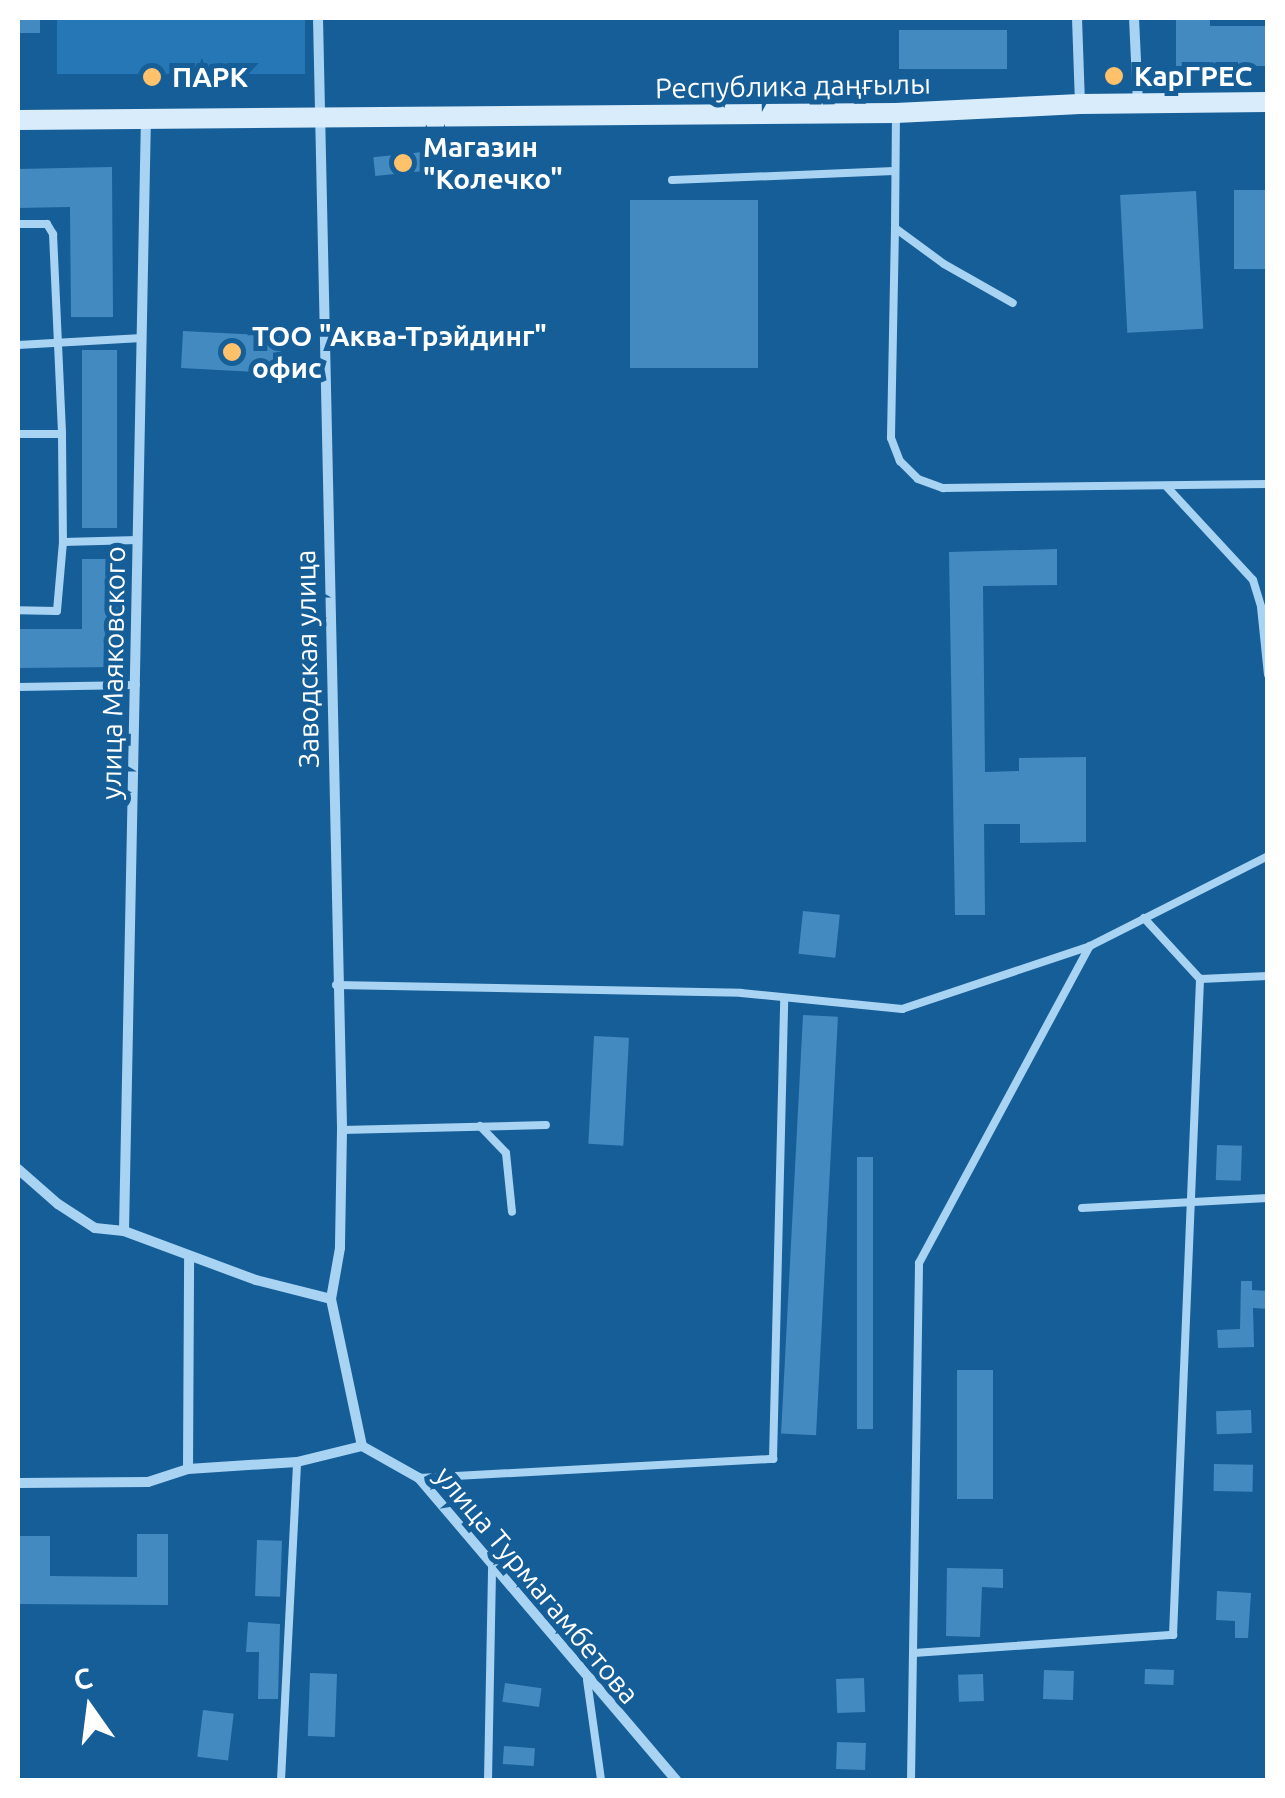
<!DOCTYPE html>
<html>
<head>
<meta charset="utf-8">
<style>
  body { margin:0 }
  #map { position:relative; width:1285px; height:1798px; overflow:hidden; background:#165e98; font-family:Ubuntu,sans-serif }
  div>[style] { position:absolute }
  .green>* { inset:0; background:#2578b5; transform-origin:0 0 }
  .building>* { inset:0; background:#438ac1; transform-origin:0 0 }
  .lane>* { height:8px; margin:-4px; padding:0 4px; transform-origin:4px; border-radius:4px; background:#a9d3f2 }
  .street>* { height:10px; margin:-5px; padding:0 5px; transform-origin:5px; border-radius:5px; background:#a9d3f2 }
  .secondary>* { height:20px; margin:-10px; padding:0 10px; transform-origin:10px; border-radius:10px; background:#d8ecfc }
  .dots>* { width:28px; height:28px; translate:-50% -50%; box-sizing:border-box; border:5px solid #165e98; border-radius:50% }
  span { translate:-50% -50%; white-space:nowrap; text-align:center; line-height:1.15; -webkit-text-stroke:10px #165e98; paint-order:stroke }
  .poi-label { font-size:28px; color:#fff; font-weight:700 }
  .left { translate:0 -50%; text-align:left }
  .street-label { font-size:28px; color:#fff }
  .frame { position:absolute; inset:0; border:20px solid #fff; pointer-events:none }
  .north { position:absolute; left:40px; top:1658px; width:100px; height:100px; -webkit-text-stroke:8px #165e98; paint-order:stroke; rotate:346deg; font-size:28px; font-weight:700; line-height:40px; text-align:center; color:#fff }
  .north::after { content:''; display:block; margin:auto; width:35px; height:45px; background:#fff; clip-path:polygon(50% 0,100% 100%,50% 72%,0 100%) }
</style>
</head>
<body>
<div id="map">
  <div class="green">
    <i style="left:57px;top:18px;width:248px;height:56px"></i>
  </div>
  <div class="building">
    <i style="left:18px;top:18px;width:22px;height:15px"></i>
    <i style="clip-path:polygon(1176px 19px,1210px 19px,1210px 26px,1268px 26px,1268px 66px,1176px 66px)"></i>
    <i style="left:1007px;top:30px;width:39px;height:108px;rotate:90deg"></i>
    <i style="left:432px;top:151px;width:19px;height:59px;rotate:84deg"></i>
    <i style="clip-path:polygon(112px 167px,113px 317px,71px 317px,70px 207px,18px 208px,18px 169px)"></i>
    <i style="left:1234px;top:190px;width:34px;height:79px"></i>
    <i style="left:1196px;top:191px;width:138px;height:76px;rotate:87deg"></i>
    <i style="left:758px;top:200px;width:168px;height:128px;rotate:90deg"></i>
    <i style="left:183px;top:331px;width:99px;height:37px;rotate:3deg"></i>
    <i style="left:82px;top:350px;width:35px;height:178px"></i>
    <i style="clip-path:polygon(1057px 549px,1057px 585px,983px 586px,985px 772px,1019px 771px,1019px 758px,1086px 757px,1086px 842px,1020px 843px,1020px 824px,984px 824px,985px 915px,955px 915px,949px 552px)"></i>
    <i style="clip-path:polygon(82px 559px,118px 559px,119px 667px,18px 668px,18px 629px,82px 629px)"></i>
    <i style="left:803px;top:911px;width:37px;height:43px;rotate:6deg"></i>
    <i style="left:803px;top:1015px;width:35px;height:419px;rotate:3deg"></i>
    <i style="left:594px;top:1036px;width:35px;height:108px;rotate:3deg"></i>
    <i style="left:1217px;top:1145px;width:25px;height:35px;rotate:2deg"></i>
    <i style="left:857px;top:1157px;width:16px;height:272px"></i>
    <i style="clip-path:polygon(1241px 1281px,1252px 1281px,1252px 1290px,1268px 1291px,1268px 1309px,1253px 1308px,1254px 1347px,1218px 1348px,1217px 1330px,1240px 1329px)"></i>
    <i style="left:957px;top:1370px;width:36px;height:129px"></i>
    <i style="left:1251px;top:1410px;width:23px;height:35px;rotate:88deg"></i>
    <i style="left:1214px;top:1464px;width:39px;height:27px;rotate:1deg"></i>
    <i style="clip-path:polygon(137px 1534px,168px 1534px,168px 1605px,18px 1604px,18px 1536px,50px 1536px,50px 1576px,137px 1577px)"></i>
    <i style="left:257px;top:1540px;width:25px;height:56px;rotate:2deg"></i>
    <i style="clip-path:polygon(947px 1568px,1003px 1569px,1003px 1588px,982px 1587px,980px 1637px,946px 1636px)"></i>
    <i style="clip-path:polygon(1217px 1591px,1251px 1593px,1248px 1638px,1235px 1638px,1235px 1621px,1216px 1620px)"></i>
    <i style="clip-path:polygon(248px 1622px,280px 1624px,278px 1699px,258px 1699px,259px 1652px,246px 1652px)"></i>
    <i style="left:1145px;top:1669px;width:29px;height:15px;rotate:2deg"></i>
    <i style="left:1044px;top:1670px;width:30px;height:29px;rotate:2deg"></i>
    <i style="left:310px;top:1673px;width:27px;height:63px;rotate:2deg"></i>
    <i style="left:983px;top:1674px;width:27px;height:25px;rotate:88deg"></i>
    <i style="left:864px;top:1678px;width:34px;height:28px;rotate:88deg"></i>
    <i style="left:505px;top:1683px;width:37px;height:19px;rotate:8deg"></i>
    <i style="left:203px;top:1710px;width:31px;height:47px;rotate:7deg"></i>
    <i style="left:837px;top:1742px;width:29px;height:27px;rotate:2deg"></i>
    <i style="left:504px;top:1746px;width:31px;height:18px;rotate:4deg"></i>
  </div>
  <div class="lane">
    <i style="left:896px;top:113px;width:115px;rotate:90.5deg"></i>
    <i style="left:895px;top:228px;width:61px;rotate:36.3deg"></i>
    <i style="left:944px;top:264px;width:79px;rotate:29.5deg"></i>
    <i style="left:672px;top:180px;width:222px;rotate:-2.3deg"></i>
    <i style="left:18px;top:224px;width:29px"></i>
    <i style="left:47px;top:224px;width:12px;rotate:59deg"></i>
    <i style="left:53px;top:234px;width:200px;rotate:87.4deg"></i>
    <i style="left:895px;top:228px;width:210px;rotate:91.1deg"></i>
    <i style="left:891px;top:438px;width:25px;rotate:69deg"></i>
    <i style="left:900px;top:461px;width:25px;rotate:45deg"></i>
    <i style="left:918px;top:479px;width:27px;rotate:20deg"></i>
    <i style="left:943px;top:488px;width:325px;rotate:-0.7deg"></i>
    <i style="left:18px;top:345px;width:124px;rotate:-3.2deg"></i>
    <i style="left:18px;top:434px;width:44px"></i>
    <i style="left:62px;top:434px;width:108px;rotate:89.5deg"></i>
    <i style="left:63px;top:542px;width:69px;rotate:95deg"></i>
    <i style="left:57px;top:611px;width:39px;rotate:-179deg"></i>
    <i style="left:1166px;top:486px;width:128px;rotate:47.2deg"></i>
    <i style="left:1253px;top:580px;width:28px;rotate:73deg"></i>
    <i style="left:1261px;top:607px;width:68px;rotate:84.1deg"></i>
    <i style="left:63px;top:542px;width:75px;rotate:-1.5deg"></i>
    <i style="left:18px;top:687px;width:118px;rotate:-1deg"></i>
    <i style="left:1200px;top:979px;width:68px;rotate:-2.5deg"></i>
    <i style="left:336px;top:985px;width:405px;rotate:1.1deg"></i>
    <i style="left:741px;top:993px;width:162px;rotate:5.7deg"></i>
    <i style="left:902px;top:1009px;width:198px;rotate:-18.5deg"></i>
    <i style="left:480px;top:1126px;width:37px;rotate:46deg"></i>
    <i style="left:506px;top:1153px;width:59px;rotate:84.2deg"></i>
    <i style="left:342px;top:1130px;width:204px;rotate:-1.4deg"></i>
    <i style="left:1082px;top:1208px;width:186px;rotate:-3.1deg"></i>
    <i style="left:419px;top:1478px;width:355px;rotate:-3.1deg"></i>
    <i style="left:773px;top:1459px;width:461px;rotate:-88.6deg"></i>
    <i style="left:914px;top:1653px;width:260px;rotate:-4deg"></i>
    <i style="left:1173px;top:1635px;width:657px;rotate:-87.64deg"></i>
    <i style="left:1200px;top:979px;width:83px;rotate:-132.6deg"></i>
    <i style="left:587px;top:1680px;width:101px;rotate:82deg"></i>
    <i style="left:281px;top:1780px;width:318px;rotate:-87.1deg"></i>
    <i style="left:488px;top:1780px;width:217px;rotate:-88.9deg"></i>
    <i style="left:911px;top:1780px;width:517px;rotate:-89.11deg"></i>
    <i style="left:919px;top:1263px;width:360px;rotate:-61.7deg"></i>
    <i style="left:1090px;top:946px;width:199px;rotate:-26.8deg"></i>
  </div>
  <div class="street">
    <i style="left:318px;top:18px;width:1112px;rotate:88.76deg"></i>
    <i style="left:342px;top:1130px;width:118px;rotate:91deg"></i>
    <i style="left:340px;top:1248px;width:52px;rotate:100deg"></i>
    <i style="left:1077px;top:18px;width:86px;rotate:88deg"></i>
    <i style="left:1134px;top:18px;width:85px;rotate:87.3deg"></i>
    <i style="left:18px;top:1169px;width:53px;rotate:41.2deg"></i>
    <i style="left:58px;top:1204px;width:44px;rotate:33deg"></i>
    <i style="left:95px;top:1228px;width:29px;rotate:6deg"></i>
    <i style="left:124px;top:1231px;width:141px;rotate:20.4deg"></i>
    <i style="left:256px;top:1280px;width:77px;rotate:14.2deg"></i>
    <i style="left:331px;top:1299px;width:150px;rotate:78.1deg"></i>
    <i style="left:362px;top:1446px;width:65px;rotate:29.3deg"></i>
    <i style="left:419px;top:1478px;width:397px;rotate:49.6deg"></i>
    <i style="left:124px;top:1231px;width:1114px;rotate:-88.87deg"></i>
    <i style="left:188px;top:1469px;width:109px;rotate:-3.7deg"></i>
    <i style="left:297px;top:1462px;width:67px;rotate:-13.8deg"></i>
    <i style="left:18px;top:1483px;width:130px;rotate:-0.4deg"></i>
    <i style="left:148px;top:1482px;width:42px;rotate:-18deg"></i>
    <i style="left:188px;top:1469px;width:212px;rotate:-89.7deg"></i>
  </div>
  <div class="secondary">
    <i style="left:18px;top:120px;width:878px;rotate:-0.46deg"></i>
    <i style="left:896px;top:113px;width:184px;rotate:-2.8deg"></i>
    <i style="left:1080px;top:104px;width:188px;rotate:-0.6deg"></i>
  </div>
  <div class="dots">
    <i style="left:1114px;top:76px;background:#ffc26a"></i>
    <i style="left:152px;top:77px;background:#ffc26a"></i>
    <i style="left:403px;top:163px;background:#ffc26a"></i>
    <i style="left:232px;top:352px;background:#ffc26a"></i>
  </div>
  <div class="poi-label">
    <span class="left" style="left:1134px;top:76px">КарГРЕС</span>
    <span class="left" style="left:172px;top:77px">ПАРК</span>
    <span class="left" style="left:423px;top:163px">Магазин<br>"Колечко"</span>
    <span class="left" style="left:252px;top:352px">ТОО "Аква-Трэйдинг"<br>офис</span>
  </div>
  <div class="street-label">
    <span style="left:793px;top:86px;rotate:-1deg">Республика даңғылы</span>
    <span style="left:307px;top:659px;rotate:-91deg">Заводская улица</span>
    <span style="left:113px;top:673px;rotate:-89deg">улица Маяковского</span>
    <span style="left:537px;top:1585px;rotate:50deg">улица Турмагамбетова</span>
  </div>
  <div class="frame"></div>
  <div class="north">С</div>
</div>
</body>
</html>
